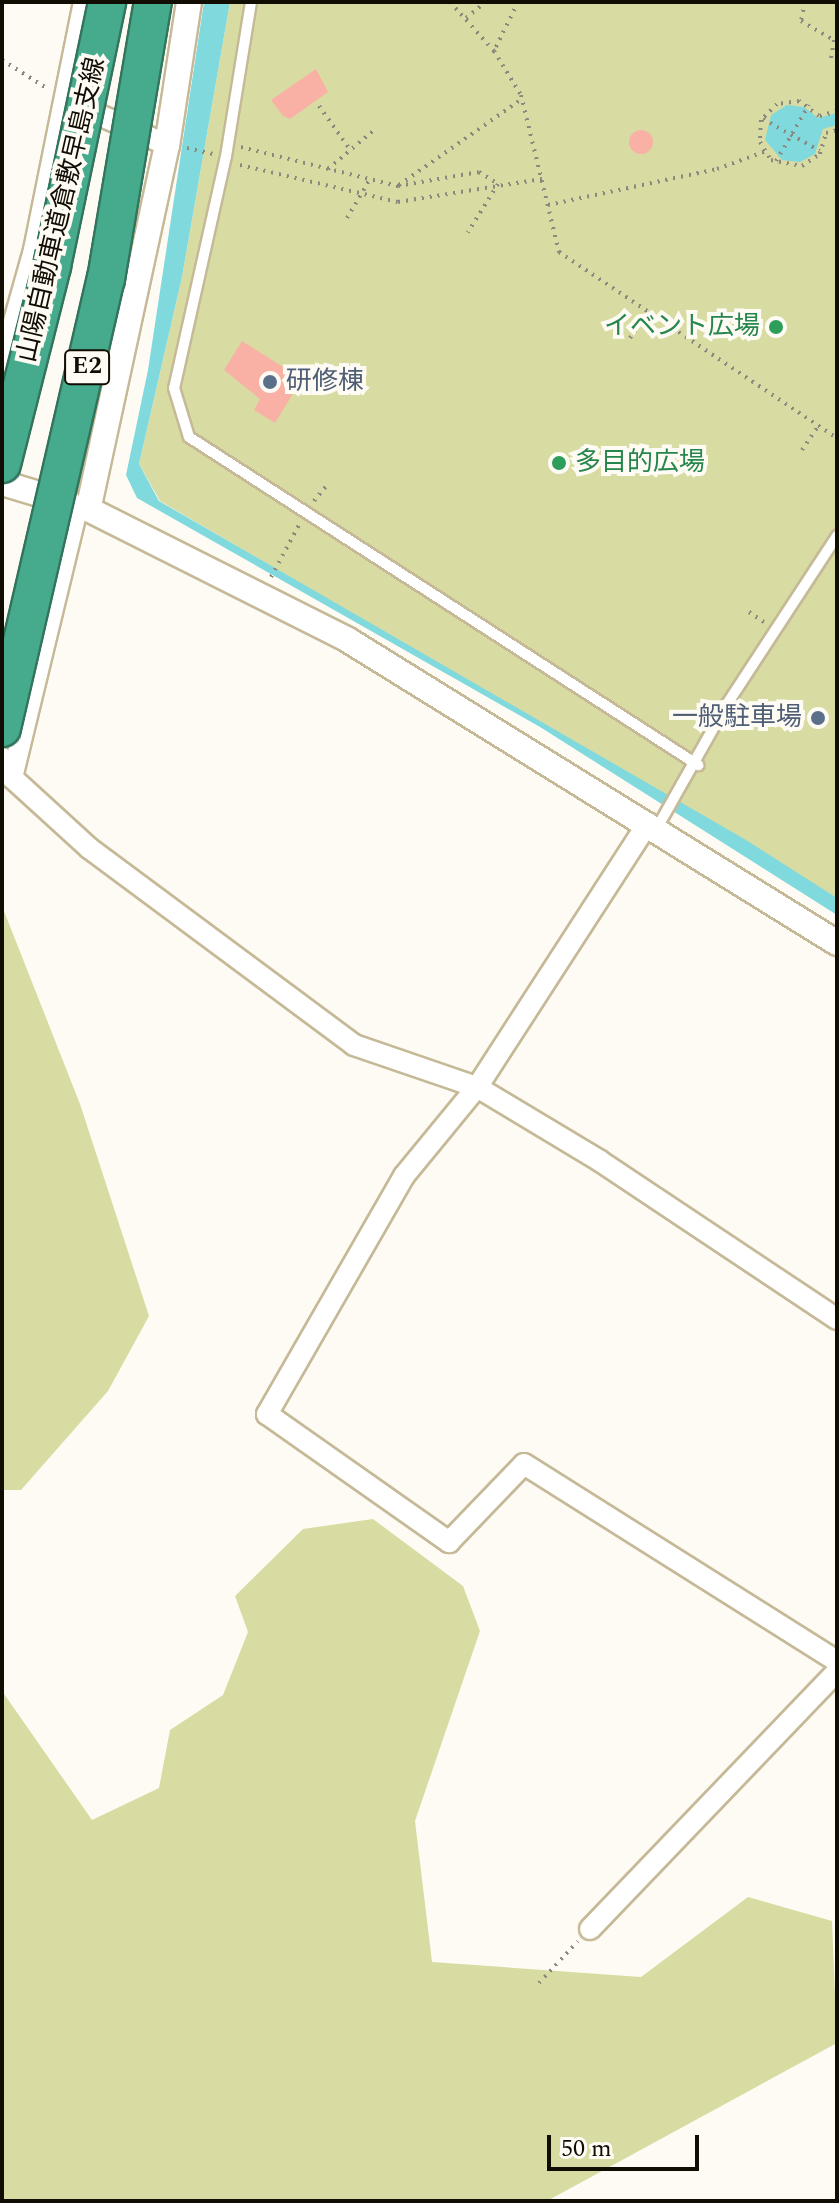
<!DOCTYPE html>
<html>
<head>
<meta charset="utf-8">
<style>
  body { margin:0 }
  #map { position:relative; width:839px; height:2203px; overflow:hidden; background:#fefbf4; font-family:Spectral,"Noto Sans JP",serif }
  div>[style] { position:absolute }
  .green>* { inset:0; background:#d8dca2 }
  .water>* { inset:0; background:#80d9dc }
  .building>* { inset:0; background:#f9b1a6 }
  .round { border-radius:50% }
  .path>* { height:4px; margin-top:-2px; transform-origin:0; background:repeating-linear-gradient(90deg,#8b887f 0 2px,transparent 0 8px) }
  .roads { filter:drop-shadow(2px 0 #c5b997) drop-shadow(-2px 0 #c5b997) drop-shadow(0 2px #c5b997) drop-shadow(0 -2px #c5b997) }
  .service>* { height:10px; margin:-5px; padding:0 5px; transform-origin:5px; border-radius:5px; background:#fff }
  .minor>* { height:20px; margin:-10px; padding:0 10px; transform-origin:10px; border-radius:10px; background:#fff }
  .tertiary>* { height:24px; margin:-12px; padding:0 12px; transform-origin:12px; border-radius:12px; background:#fff }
  .bridges { filter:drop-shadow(2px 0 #33745d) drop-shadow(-2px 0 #33745d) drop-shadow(0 2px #33745d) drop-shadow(0 -2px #33745d) }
  .motorway-bridge>* { height:36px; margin:-18px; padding:0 18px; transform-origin:18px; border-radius:18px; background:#46ab8d }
  .dots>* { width:22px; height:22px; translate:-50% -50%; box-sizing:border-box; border:4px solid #fefbf4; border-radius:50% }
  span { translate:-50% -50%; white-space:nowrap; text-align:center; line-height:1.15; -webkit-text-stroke:8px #fefbf4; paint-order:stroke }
  .shield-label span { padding:2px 6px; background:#fefbf4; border:2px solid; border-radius:6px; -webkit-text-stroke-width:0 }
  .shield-label { font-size:24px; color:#110d03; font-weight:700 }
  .street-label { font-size:26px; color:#110d03 }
  .leisure-label { font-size:26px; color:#27864d }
  .right { translate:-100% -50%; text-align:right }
  .left { translate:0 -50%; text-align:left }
  .service-label { font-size:26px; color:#4e5e75 }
  .frame { position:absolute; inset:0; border:4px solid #110d03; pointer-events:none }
  .scale { position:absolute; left:547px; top:2135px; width:152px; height:36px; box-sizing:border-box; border:4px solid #110d03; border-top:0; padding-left:10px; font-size:24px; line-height:28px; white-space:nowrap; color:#110d03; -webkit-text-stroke:6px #fefbf4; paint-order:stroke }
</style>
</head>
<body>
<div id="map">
  <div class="green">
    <i style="clip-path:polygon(230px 2px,837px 2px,837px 898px,160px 501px,139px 464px,182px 277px)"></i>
    <i style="clip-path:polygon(2px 906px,80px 1104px,149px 1316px,108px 1391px,21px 1490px,2px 1490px)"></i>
    <i style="clip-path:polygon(373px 1519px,463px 1586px,480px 1631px,415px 1821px,432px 1962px,641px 1977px,748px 1897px,832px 1921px,837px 2043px,547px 2201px,2px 2201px,2px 1691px,92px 1820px,159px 1788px,170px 1730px,223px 1695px,248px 1632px,235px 1596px,303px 1529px)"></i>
  </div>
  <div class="water">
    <i style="clip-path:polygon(204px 2px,230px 2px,182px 277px,139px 464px,159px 501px,746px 840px,837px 898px,837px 915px,540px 727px,137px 498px,126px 475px,148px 370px)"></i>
    <i style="clip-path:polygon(787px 105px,804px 107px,818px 118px,837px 113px,837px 125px,823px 129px,815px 154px,800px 162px,782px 160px,765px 140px,771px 115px)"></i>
  </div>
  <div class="building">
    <i style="clip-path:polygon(316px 69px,328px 92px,290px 119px,283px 116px,271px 100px)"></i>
    <i class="round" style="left:629px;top:130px;width:24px;height:24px"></i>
    <i style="clip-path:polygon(242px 341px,302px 379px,275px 423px,254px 410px,260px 399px,224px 370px)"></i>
  </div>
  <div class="path">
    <i style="left:450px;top:2px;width:66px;rotate:48.1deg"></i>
    <i style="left:518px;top:2px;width:55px;rotate:116.1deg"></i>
    <i style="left:494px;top:51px;width:52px;rotate:58.5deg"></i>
    <i style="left:521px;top:95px;width:162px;rotate:76.4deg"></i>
    <i style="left:559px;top:252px;width:334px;rotate:33.8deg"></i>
    <i style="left:805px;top:2px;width:19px;rotate:102deg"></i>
    <i style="left:801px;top:21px;width:38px;rotate:30deg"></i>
    <i style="left:834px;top:40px;width:20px;rotate:99deg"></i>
    <i style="left:466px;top:18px;width:26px;rotate:-39deg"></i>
    <i style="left:2px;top:60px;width:54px;rotate:32.2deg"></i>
    <i style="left:319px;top:106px;width:52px;rotate:54.5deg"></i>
    <i style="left:837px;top:111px;width:19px;rotate:164deg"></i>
    <i style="left:819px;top:116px;width:25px;rotate:-143deg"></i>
    <i style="left:799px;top:101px;width:22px;rotate:172deg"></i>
    <i style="left:777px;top:104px;width:23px;rotate:135deg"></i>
    <i style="left:761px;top:120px;width:22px;rotate:93deg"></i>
    <i style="left:760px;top:142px;width:21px;rotate:59deg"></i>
    <i style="left:771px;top:160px;width:32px;rotate:11deg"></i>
    <i style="left:802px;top:166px;width:22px;rotate:-34deg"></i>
    <i style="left:820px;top:154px;width:22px;rotate:-74deg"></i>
    <i style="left:826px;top:133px;width:11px;rotate:-15deg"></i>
    <i style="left:763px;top:119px;width:65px;rotate:29.3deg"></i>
    <i style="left:241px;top:147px;width:162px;rotate:14deg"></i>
    <i style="left:398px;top:186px;width:82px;rotate:-9.8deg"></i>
    <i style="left:479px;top:172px;width:22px;rotate:32deg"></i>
    <i style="left:498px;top:184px;width:57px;rotate:122deg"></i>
    <i style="left:187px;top:148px;width:28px;rotate:13deg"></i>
    <i style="left:776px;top:161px;width:65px;rotate:-59.5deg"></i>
    <i style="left:240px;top:165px;width:162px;rotate:13.2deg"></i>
    <i style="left:398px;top:202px;width:146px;rotate:-9.1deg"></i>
    <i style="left:328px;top:169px;width:60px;rotate:-40.3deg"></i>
    <i style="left:399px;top:185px;width:150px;rotate:-35deg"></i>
    <i style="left:548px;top:205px;width:173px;rotate:-12deg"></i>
    <i style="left:717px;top:169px;width:50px;rotate:-19.9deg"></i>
    <i style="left:347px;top:218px;width:45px;rotate:-59.5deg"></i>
    <i style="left:630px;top:338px;width:32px;rotate:-55deg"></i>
    <i style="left:802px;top:450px;width:29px;rotate:-56deg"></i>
    <i style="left:314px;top:501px;width:22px;rotate:-51deg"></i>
    <i style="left:271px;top:577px;width:59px;rotate:-61.7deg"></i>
    <i style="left:749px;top:612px;width:18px;rotate:34deg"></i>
    <i style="left:539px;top:1983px;width:57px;rotate:-47.1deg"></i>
  </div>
  <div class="roads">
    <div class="service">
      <i style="left:251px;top:2px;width:156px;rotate:99.2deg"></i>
      <i style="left:226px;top:156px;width:238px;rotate:102.6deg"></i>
      <i style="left:174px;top:388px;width:51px;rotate:73deg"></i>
      <i style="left:189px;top:437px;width:606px;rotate:32.8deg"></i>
      <i style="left:657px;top:828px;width:142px;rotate:-60.6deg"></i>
      <i style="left:727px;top:704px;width:201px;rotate:-56.8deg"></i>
    </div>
    <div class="minor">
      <i style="left:79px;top:106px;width:96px;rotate:23.9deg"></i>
      <i style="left:2px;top:364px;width:118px;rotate:-74.3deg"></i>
      <i style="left:34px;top:250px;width:253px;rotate:-78.6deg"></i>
      <i style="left:2px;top:758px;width:17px;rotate:69deg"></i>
      <i style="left:8px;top:774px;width:110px;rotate:42.4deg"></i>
      <i style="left:89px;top:848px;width:330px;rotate:36.6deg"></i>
      <i style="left:354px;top:1045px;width:130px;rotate:18.9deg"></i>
      <i style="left:477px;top:1087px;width:144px;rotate:31deg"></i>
      <i style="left:600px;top:1161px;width:285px;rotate:33.7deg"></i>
      <i style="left:12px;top:778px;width:280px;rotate:-76.4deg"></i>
      <i style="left:648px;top:823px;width:315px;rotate:122.9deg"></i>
      <i style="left:477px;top:1087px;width:115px;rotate:129.4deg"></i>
      <i style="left:404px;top:1176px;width:275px;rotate:119.9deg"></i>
      <i style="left:267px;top:1414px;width:223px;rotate:35.1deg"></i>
      <i style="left:449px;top:1542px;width:108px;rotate:-46.1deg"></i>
      <i style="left:524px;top:1464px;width:370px;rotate:32.2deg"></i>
      <i style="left:590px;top:1929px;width:357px;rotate:-46.2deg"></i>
    </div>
    <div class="tertiary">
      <i style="left:189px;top:2px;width:145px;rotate:98.7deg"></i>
      <i style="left:167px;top:145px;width:372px;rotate:102.2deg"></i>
      <i style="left:88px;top:509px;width:291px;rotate:26.7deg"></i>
      <i style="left:348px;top:640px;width:575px;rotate:31.78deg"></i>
      <i style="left:2px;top:483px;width:70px;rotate:16.6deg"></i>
    </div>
  </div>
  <div class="bridges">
    <div class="motorway-bridge">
      <i style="left:2px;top:464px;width:204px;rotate:-75.8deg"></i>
      <i style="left:52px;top:266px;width:270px;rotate:-78.2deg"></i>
      <i style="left:2px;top:728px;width:461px;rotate:-77deg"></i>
      <i style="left:106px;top:279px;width:281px;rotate:-80.4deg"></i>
    </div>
  </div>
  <div class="dots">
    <i style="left:776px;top:327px;background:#2e9e5b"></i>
    <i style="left:270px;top:382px;background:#5c6f8a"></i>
    <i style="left:559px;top:463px;background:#2e9e5b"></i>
    <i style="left:818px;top:718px;background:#5c6f8a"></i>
  </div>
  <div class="shield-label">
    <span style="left:87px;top:367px">E2</span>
  </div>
  <div class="street-label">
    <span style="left:62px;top:210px;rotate:-77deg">山陽自動車道倉敷早島支線</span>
  </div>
  <div class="leisure-label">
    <span class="right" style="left:760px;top:327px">イベント広場</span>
    <span class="left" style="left:575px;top:463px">多目的広場</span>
  </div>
  <div class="service-label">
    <span class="left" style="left:286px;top:382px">研修棟</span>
    <span class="right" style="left:802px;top:718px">一般駐車場</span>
  </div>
  <div class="frame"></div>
  <div class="scale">50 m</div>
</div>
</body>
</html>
